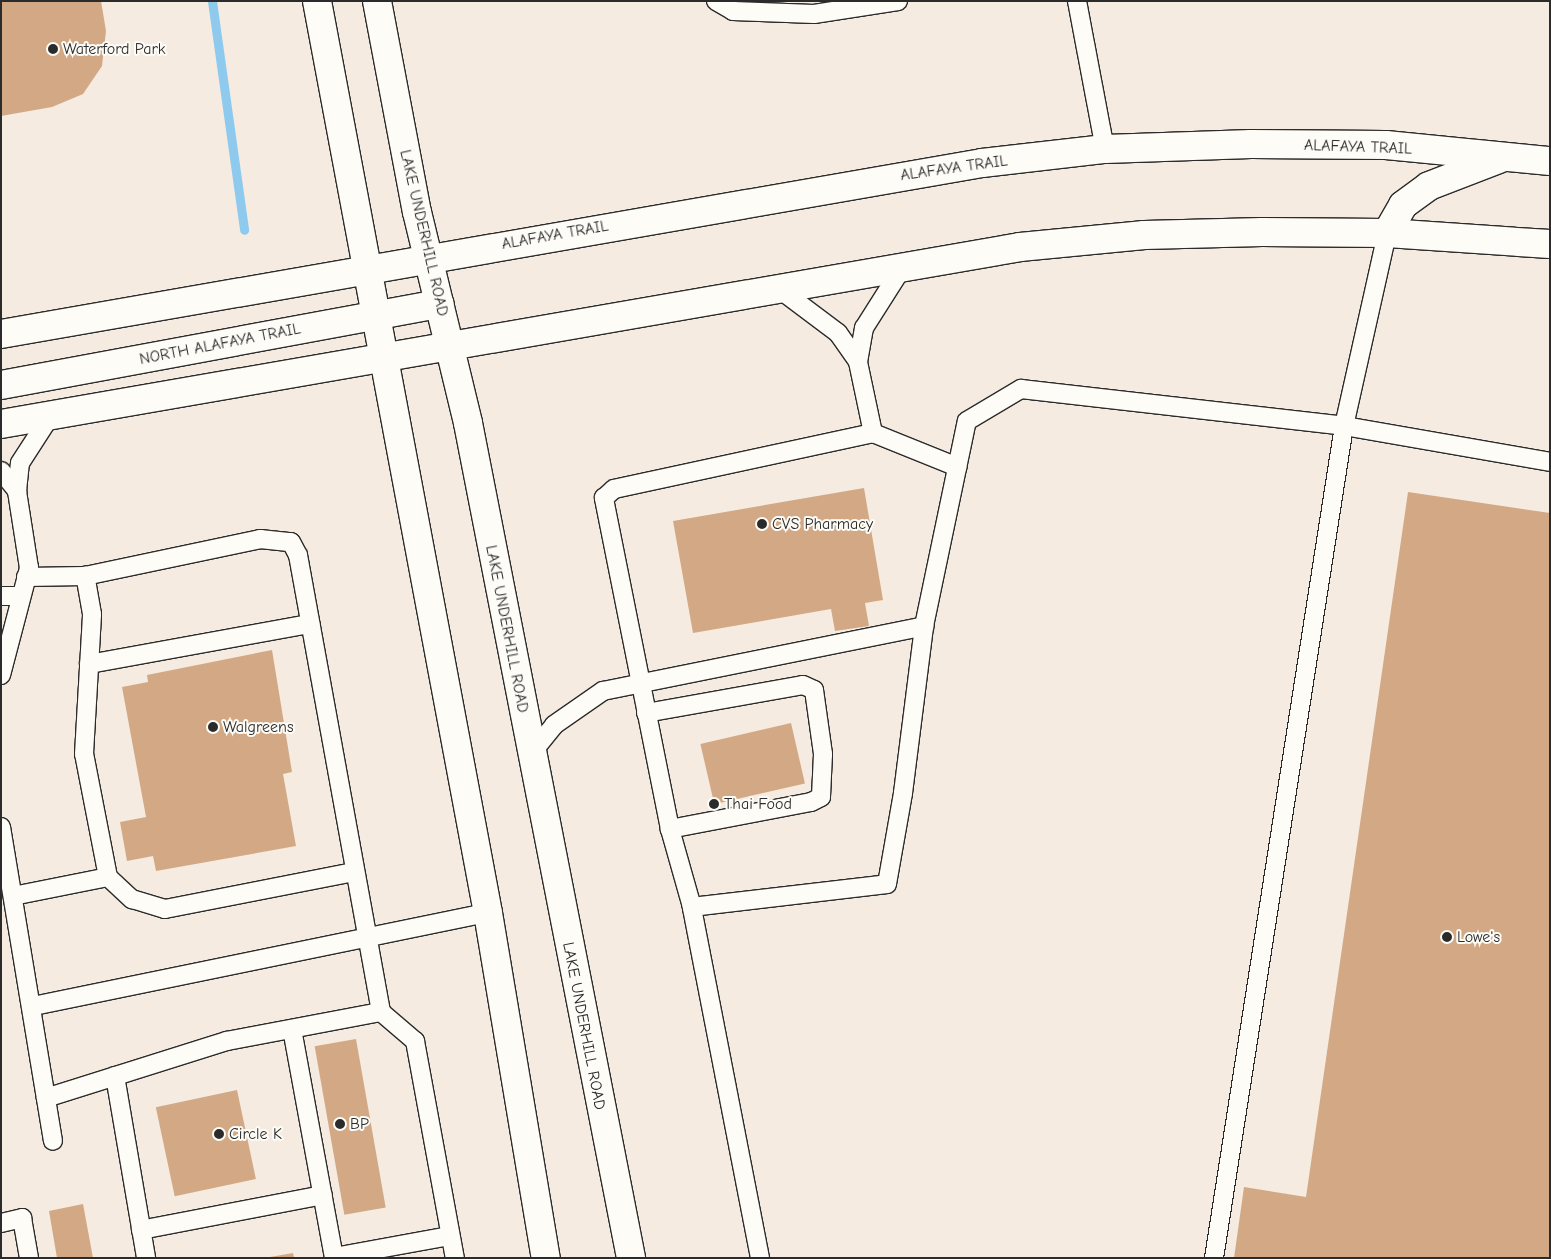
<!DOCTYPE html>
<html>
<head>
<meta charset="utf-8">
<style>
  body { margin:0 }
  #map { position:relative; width:1551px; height:1259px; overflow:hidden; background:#f5ebe0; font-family:"Comic Neue",sans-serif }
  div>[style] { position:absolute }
  .stream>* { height:9px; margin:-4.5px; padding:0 4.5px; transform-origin:4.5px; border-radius:4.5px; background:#8ecaee }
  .building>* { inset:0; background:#d3a985; transform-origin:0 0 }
  .roads { filter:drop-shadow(1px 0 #2b2b2b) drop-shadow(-1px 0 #2b2b2b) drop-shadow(0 1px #2b2b2b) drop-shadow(0 -1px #2b2b2b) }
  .service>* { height:18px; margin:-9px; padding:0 9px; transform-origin:9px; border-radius:9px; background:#fdfcf7 }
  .tertiary>* { height:28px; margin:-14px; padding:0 14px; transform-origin:14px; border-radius:14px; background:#fdfcf7 }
  .secondary>* { height:28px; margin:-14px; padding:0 14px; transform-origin:14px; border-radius:14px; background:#fdfcf7 }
  .dots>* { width:14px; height:14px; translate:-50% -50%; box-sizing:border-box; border:2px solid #fdfcf7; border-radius:50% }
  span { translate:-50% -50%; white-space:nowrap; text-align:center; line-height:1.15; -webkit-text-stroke:4px #fdfcf7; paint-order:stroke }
  .poi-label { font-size:16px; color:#2b2b2b }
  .left { translate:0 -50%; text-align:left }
  .street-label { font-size:16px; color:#2b2b2b }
  .frame { position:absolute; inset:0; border:2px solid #2b2b2b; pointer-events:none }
</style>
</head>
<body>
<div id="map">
  <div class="stream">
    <i style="left:212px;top:1px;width:231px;rotate:82deg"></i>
  </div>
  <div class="building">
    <i style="clip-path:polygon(1px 1px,101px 1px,106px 31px,102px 66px,83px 94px,52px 107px,1px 116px)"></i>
    <i style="clip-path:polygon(864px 488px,883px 600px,865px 603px,869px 626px,835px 631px,831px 609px,693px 633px,673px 521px)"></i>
    <i style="clip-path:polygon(1408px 492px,1550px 513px,1550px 1258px,1234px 1258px,1244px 1187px,1306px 1197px)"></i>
    <i style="clip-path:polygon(272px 650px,292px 772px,283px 774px,296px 846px,156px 871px,153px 856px,127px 861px,120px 822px,146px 817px,122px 687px,148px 682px,147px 675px)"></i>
    <i style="left:791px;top:723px;width:62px;height:93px;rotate:77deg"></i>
    <i style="left:356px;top:1039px;width:171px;height:42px;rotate:80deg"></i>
    <i style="left:237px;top:1090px;width:91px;height:83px;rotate:78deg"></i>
    <i style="clip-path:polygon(83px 1204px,93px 1258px,57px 1258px,49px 1211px)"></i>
    <i style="clip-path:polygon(293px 1253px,294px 1258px,270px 1258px,270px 1257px)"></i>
  </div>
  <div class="roads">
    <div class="service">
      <i style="left:716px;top:1px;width:20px;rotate:30deg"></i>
      <i style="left:733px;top:11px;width:81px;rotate:2.1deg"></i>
      <i style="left:814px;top:14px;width:85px;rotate:-8.8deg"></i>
      <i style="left:1077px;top:1px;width:151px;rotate:79.3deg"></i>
      <i style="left:778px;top:288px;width:75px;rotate:36.9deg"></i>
      <i style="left:838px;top:333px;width:35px;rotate:55deg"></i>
      <i style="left:858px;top:362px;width:73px;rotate:78.1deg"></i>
      <i style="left:873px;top:433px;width:91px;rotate:22deg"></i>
      <i style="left:858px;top:362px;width:35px;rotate:-80deg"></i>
      <i style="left:864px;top:328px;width:75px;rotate:-57.6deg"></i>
      <i style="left:1px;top:471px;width:26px;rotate:51deg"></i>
      <i style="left:26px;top:577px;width:59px;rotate:-1deg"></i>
      <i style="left:1px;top:596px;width:20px"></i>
      <i style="left:89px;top:664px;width:225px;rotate:-10.3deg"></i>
      <i style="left:1px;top:675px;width:111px;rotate:-75.3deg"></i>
      <i style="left:29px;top:568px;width:78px;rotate:-98.9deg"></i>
      <i style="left:17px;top:491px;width:28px;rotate:-84deg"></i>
      <i style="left:20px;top:463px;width:57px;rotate:-57.1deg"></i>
      <i style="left:646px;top:713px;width:159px;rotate:-10.1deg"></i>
      <i style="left:803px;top:685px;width:12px;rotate:24deg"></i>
      <i style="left:814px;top:690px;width:65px;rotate:82deg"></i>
      <i style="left:823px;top:754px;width:43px;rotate:92.7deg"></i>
      <i style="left:821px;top:797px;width:11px;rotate:153deg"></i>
      <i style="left:811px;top:802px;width:144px;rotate:169.2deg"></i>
      <i style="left:530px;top:755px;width:38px;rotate:-51deg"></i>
      <i style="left:554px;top:725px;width:60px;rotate:-34.8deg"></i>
      <i style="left:603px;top:691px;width:328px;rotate:-11.4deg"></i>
      <i style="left:1px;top:827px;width:318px;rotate:80.6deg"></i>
      <i style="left:108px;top:877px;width:33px;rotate:43deg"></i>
      <i style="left:132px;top:899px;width:34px;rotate:17deg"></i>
      <i style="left:165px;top:909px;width:193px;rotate:-11.1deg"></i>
      <i style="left:13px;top:896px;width:97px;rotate:-11.3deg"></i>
      <i style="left:108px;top:877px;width:125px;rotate:-101deg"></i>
      <i style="left:84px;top:754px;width:140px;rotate:-86.7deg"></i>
      <i style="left:92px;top:614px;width:39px;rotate:-100deg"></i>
      <i style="left:85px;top:576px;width:179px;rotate:-11.9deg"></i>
      <i style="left:260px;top:539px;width:31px;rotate:6deg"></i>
      <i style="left:291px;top:542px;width:15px;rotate:62deg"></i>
      <i style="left:298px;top:555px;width:464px;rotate:79.7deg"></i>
      <i style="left:381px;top:1012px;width:45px;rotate:40.5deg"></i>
      <i style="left:415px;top:1041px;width:221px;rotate:79.6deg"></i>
      <i style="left:692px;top:907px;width:81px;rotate:-105.8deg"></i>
      <i style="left:670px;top:829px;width:338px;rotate:-101.3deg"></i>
      <i style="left:604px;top:498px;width:13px;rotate:-42deg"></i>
      <i style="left:614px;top:489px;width:265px;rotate:-12.2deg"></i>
      <i style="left:33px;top:1006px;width:464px;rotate:-11.6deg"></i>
      <i style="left:292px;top:1029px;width:232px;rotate:79.6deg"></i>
      <i style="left:334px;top:1257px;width:118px;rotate:-10.3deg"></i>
      <i style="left:115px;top:1076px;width:185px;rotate:80.3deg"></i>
      <i style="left:46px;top:1098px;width:190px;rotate:-17.5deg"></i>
      <i style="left:227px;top:1041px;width:157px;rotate:-10.7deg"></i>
      <i style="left:1px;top:1223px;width:22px;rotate:-13deg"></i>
      <i style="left:22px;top:1218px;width:41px;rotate:80.1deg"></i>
      <i style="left:141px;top:1230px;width:185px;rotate:-10.9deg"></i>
      <i style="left:760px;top:1258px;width:358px;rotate:-101deg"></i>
      <i style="left:692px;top:907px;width:196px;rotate:-6.7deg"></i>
      <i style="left:887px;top:884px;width:92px;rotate:-80deg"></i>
      <i style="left:903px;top:793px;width:168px;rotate:-82.8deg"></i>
      <i style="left:924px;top:626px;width:209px;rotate:-78.2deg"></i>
      <i style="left:967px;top:421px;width:63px;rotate:-30.7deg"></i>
      <i style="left:1021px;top:389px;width:325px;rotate:6.5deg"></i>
      <i style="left:1344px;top:426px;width:209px;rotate:9.9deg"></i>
      <i style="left:1214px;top:1258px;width:842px;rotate:-81.12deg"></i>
      <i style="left:1344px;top:426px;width:198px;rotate:-77.4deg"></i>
    </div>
    <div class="tertiary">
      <i style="left:317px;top:1px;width:928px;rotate:79.38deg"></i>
      <i style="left:488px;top:913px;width:350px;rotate:80.5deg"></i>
      <i style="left:377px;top:1px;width:215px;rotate:79.3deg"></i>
      <i style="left:417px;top:212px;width:217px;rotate:76.4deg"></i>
      <i style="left:468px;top:423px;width:851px;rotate:78.95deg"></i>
    </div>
    <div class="secondary">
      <i style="left:1387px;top:233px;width:32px;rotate:-60deg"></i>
      <i style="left:1403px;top:205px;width:32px;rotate:-36deg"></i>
      <i style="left:1429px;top:186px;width:75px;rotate:-21.1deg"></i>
      <i style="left:1px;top:334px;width:996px;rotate:-9.89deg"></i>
      <i style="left:982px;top:163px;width:124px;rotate:-6.5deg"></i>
      <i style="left:1105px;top:149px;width:146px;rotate:-2deg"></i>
      <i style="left:1251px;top:144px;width:135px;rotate:0.4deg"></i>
      <i style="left:1386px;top:145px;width:165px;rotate:5.6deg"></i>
      <i style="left:1px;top:385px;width:446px;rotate:-10.5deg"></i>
      <i style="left:1px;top:424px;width:1034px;rotate:-9.85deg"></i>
      <i style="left:1020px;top:247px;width:125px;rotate:-5.5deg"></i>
      <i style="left:1144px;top:235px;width:118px;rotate:-1.5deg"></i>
      <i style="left:1262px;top:232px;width:125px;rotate:0.5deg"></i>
      <i style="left:1387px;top:233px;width:163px;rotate:3.9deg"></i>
    </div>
  </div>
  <div class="dots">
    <i style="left:53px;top:49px;background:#2b2b2b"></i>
    <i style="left:762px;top:524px;background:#2b2b2b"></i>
    <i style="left:213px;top:727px;background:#2b2b2b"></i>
    <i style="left:714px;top:804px;background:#2b2b2b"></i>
    <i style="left:1447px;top:937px;background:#2b2b2b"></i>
    <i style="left:340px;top:1124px;background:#2b2b2b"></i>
    <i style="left:219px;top:1134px;background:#2b2b2b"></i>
  </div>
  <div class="poi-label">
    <span class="left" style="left:63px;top:49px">Waterford Park</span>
    <span class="left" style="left:772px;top:524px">CVS Pharmacy</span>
    <span class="left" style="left:223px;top:727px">Walgreens</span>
    <span class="left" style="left:724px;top:804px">Thai Food</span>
    <span class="left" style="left:1457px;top:937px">Lowe's</span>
    <span class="left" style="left:350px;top:1124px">BP</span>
    <span class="left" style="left:229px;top:1134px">Circle K</span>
  </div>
  <div class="street-label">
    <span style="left:1358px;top:147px;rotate:2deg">ALAFAYA TRAIL</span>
    <span style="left:954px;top:168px;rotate:-8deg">ALAFAYA TRAIL</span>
    <span style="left:424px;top:233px;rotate:77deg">LAKE UNDERHILL ROAD</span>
    <span style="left:555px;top:235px;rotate:-10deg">ALAFAYA TRAIL</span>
    <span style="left:220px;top:344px;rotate:-11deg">NORTH ALAFAYA TRAIL</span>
    <span style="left:507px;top:629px;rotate:79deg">LAKE UNDERHILL ROAD</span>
    <span style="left:584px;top:1026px;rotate:79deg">LAKE UNDERHILL ROAD</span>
  </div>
  <div class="frame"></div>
</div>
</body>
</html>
